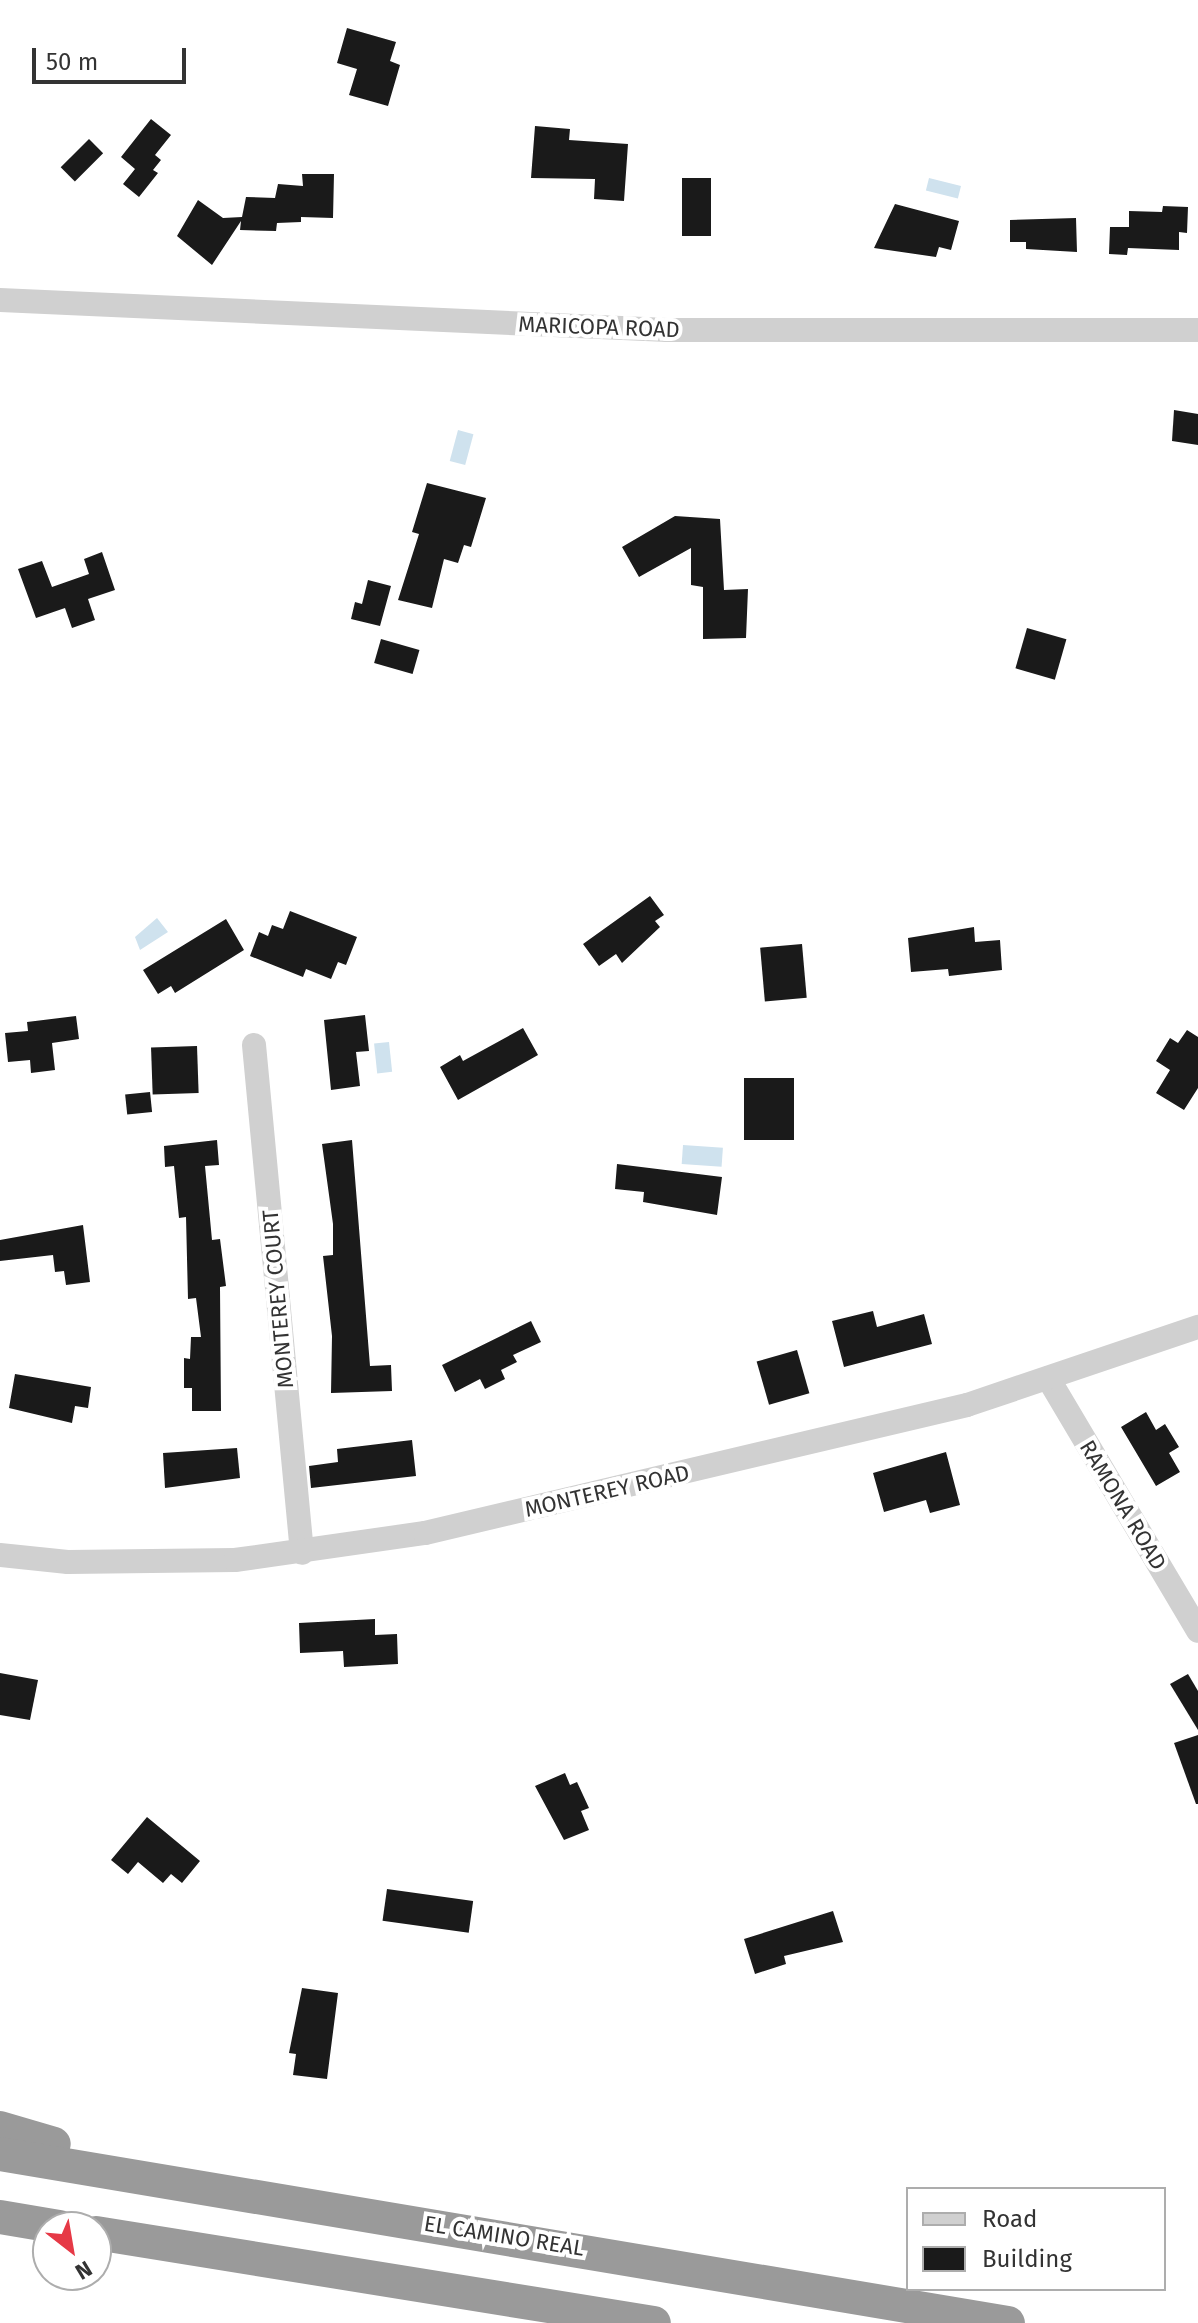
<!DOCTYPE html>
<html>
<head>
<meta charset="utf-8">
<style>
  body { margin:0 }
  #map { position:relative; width:1198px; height:2323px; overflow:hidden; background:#fff; font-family:"Fira Sans",sans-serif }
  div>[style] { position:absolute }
  .water>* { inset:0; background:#cfe2ee; transform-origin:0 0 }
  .building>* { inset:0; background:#1a1a1a; transform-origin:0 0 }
  .minor>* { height:24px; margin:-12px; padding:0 12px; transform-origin:12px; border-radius:12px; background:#d0d0d0 }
  .highway>* { height:34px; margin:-17px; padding:0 17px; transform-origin:17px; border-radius:17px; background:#9a9a9a }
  span { translate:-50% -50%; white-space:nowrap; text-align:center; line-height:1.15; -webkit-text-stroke:8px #fff; paint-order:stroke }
  .street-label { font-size:22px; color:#333 }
  .legend { position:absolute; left:906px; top:2187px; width:260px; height:104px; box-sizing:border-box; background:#fff; border:2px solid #adadad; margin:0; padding:10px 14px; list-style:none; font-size:24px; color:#333 }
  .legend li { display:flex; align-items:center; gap:16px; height:40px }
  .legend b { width:40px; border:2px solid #adadad }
  .north { position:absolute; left:32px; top:2211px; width:80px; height:80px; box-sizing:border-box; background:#fff; border:2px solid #adadad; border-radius:50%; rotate:149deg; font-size:22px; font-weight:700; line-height:32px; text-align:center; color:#333 }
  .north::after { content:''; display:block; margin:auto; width:28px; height:36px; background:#e63946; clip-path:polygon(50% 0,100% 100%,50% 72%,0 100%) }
  .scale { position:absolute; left:32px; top:48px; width:154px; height:36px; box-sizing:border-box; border:4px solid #333; border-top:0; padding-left:10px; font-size:24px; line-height:28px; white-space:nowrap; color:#333; -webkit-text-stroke:6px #fff; paint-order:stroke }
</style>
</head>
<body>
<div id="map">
  <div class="water">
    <i style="left:929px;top:178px;width:33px;height:13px;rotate:14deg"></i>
    <i style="left:458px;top:430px;width:16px;height:32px;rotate:15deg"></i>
    <i style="clip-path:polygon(157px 918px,168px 932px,140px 950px,135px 937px)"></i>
    <i style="left:389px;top:1042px;width:30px;height:15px;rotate:84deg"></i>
    <i style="left:683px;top:1145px;width:40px;height:19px;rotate:4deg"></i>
  </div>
  <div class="building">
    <i style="clip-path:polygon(347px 28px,396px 42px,390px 61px,400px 65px,388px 106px,349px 95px,357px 69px,337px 63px)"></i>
    <i style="clip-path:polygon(151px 119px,171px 135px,155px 155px,161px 160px,153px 170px,158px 173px,139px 197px,123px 184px,135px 169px,121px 157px)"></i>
    <i style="clip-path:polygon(535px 126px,570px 129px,569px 140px,628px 144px,624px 201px,594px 199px,595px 179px,531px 178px)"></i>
    <i style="left:89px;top:139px;width:20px;height:40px;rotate:45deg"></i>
    <i style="clip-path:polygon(302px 174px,334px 174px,333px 218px,301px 217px,301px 222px,277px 223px,276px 231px,240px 230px,241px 221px,212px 265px,177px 236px,198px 200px,223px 218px,242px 217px,246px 197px,275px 198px,278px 184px,303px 186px)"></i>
    <i style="left:682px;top:178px;width:29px;height:58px"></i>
    <i style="clip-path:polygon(895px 204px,959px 221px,951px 250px,939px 247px,936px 257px,874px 248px)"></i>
    <i style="clip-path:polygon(1163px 206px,1188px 207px,1187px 233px,1179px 232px,1179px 250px,1128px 248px,1127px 255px,1109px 254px,1110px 227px,1129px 227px,1129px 211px,1162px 212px)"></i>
    <i style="clip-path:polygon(1076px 218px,1077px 252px,1026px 249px,1026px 242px,1010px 242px,1010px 220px)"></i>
    <i style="clip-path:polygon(1174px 410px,1198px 414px,1198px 445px,1172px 441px)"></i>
    <i style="clip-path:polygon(427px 483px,486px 498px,471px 547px,464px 545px,458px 563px,444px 559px,432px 608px,398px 600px,419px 534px,412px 532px)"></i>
    <i style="clip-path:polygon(675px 516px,720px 519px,724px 590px,748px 589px,746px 638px,703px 639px,703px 587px,691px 585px,691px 548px,639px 577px,622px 547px)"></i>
    <i style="clip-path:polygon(102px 552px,115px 590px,88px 599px,95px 620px,72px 628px,65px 608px,36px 618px,18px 569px,42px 561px,52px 587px,89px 574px,84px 559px)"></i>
    <i style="clip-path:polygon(368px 580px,391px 586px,380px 626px,351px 619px,355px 602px,362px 604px)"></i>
    <i style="left:1027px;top:628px;width:41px;height:42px;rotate:16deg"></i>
    <i style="left:381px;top:639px;width:40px;height:25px;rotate:16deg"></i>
    <i style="clip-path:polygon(650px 896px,664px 915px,655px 921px,660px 927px,622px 963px,616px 954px,599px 966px,583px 944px)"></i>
    <i style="clip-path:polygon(290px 911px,357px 937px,346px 965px,338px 962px,331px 979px,306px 969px,303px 977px,250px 956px,259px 932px,268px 936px,272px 925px,283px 929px)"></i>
    <i style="clip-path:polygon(226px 919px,244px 950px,175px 993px,171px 986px,158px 994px,143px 970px)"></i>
    <i style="clip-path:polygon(974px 927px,975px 942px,1000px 940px,1002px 970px,949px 976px,948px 969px,911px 972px,908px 938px)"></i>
    <i style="left:802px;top:944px;width:54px;height:42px;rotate:85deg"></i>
    <i style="clip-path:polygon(365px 1015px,369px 1051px,356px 1052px,360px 1086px,331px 1090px,324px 1020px)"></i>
    <i style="clip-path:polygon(76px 1016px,79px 1039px,52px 1043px,55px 1070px,31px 1073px,30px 1060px,8px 1062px,5px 1033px,28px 1031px,27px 1022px)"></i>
    <i style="clip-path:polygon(523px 1028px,538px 1055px,458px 1100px,440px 1067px,460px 1055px,463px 1061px)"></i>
    <i style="clip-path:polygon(1187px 1030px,1198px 1037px,1198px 1088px,1184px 1110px,1156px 1093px,1170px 1070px,1156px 1061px,1170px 1038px,1178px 1043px)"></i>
    <i style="left:197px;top:1046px;width:47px;height:46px;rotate:88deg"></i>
    <i style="left:744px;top:1078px;width:50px;height:62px"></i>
    <i style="left:150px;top:1092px;width:20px;height:25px;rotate:84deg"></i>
    <i style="clip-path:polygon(217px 1140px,219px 1165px,205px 1166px,212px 1240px,220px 1239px,226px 1286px,220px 1287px,221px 1411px,192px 1411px,192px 1388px,184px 1388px,184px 1358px,190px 1359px,191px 1337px,201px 1337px,196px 1298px,188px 1299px,186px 1217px,179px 1218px,174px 1166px,165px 1167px,164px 1146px)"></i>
    <i style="clip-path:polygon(352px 1140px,370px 1366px,391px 1365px,392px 1391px,331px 1393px,332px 1336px,323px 1256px,333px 1255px,333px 1224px,322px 1144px)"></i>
    <i style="clip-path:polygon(617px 1164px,722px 1177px,717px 1215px,643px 1202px,644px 1192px,615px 1189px)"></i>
    <i style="clip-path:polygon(83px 1225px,90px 1282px,66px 1285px,64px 1271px,55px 1272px,53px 1255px,0 1261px,0 1240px)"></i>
    <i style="clip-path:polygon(873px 1311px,877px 1327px,924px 1314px,932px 1344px,844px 1367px,832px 1321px)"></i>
    <i style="clip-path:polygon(531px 1321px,541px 1342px,513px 1355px,517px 1362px,501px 1370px,505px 1379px,485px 1389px,480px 1379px,455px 1392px,442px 1365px)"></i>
    <i style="left:797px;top:1350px;width:45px;height:42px;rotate:74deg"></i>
    <i style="clip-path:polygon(15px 1374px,91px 1387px,88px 1408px,75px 1406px,72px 1423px,9px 1408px)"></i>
    <i style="clip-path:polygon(1146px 1412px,1156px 1430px,1165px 1424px,1179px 1447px,1169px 1453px,1180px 1472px,1156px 1486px,1121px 1427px)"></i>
    <i style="clip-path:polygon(412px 1440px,416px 1476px,311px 1488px,309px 1466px,338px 1462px,337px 1449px)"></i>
    <i style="clip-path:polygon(237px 1448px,240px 1478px,165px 1488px,163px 1453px)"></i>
    <i style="clip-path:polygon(946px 1452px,960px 1505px,930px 1513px,926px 1500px,884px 1512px,873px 1473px)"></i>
    <i style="clip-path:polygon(375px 1619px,375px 1635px,397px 1634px,398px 1664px,344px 1667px,343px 1651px,300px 1653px,299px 1623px)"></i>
    <i style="clip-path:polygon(0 1673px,38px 1680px,30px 1720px,0 1715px)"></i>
    <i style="clip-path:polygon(1188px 1674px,1198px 1691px,1198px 1730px,1170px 1684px)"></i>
    <i style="clip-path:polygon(1198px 1735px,1198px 1804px,1196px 1804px,1174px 1743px)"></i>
    <i style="clip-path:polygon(565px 1773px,570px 1785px,577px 1782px,589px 1808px,581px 1811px,589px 1830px,564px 1840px,535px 1786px)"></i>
    <i style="clip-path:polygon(147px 1817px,200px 1861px,182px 1883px,171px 1874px,163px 1883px,138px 1862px,128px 1874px,111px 1860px)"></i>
    <i style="left:387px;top:1889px;width:87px;height:32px;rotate:8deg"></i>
    <i style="clip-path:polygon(833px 1911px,843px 1942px,784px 1956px,786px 1964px,755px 1974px,744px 1939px)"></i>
    <i style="clip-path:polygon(302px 1988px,338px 1993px,327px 2079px,293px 2075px,296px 2054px,289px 2053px)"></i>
  </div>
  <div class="minor">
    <i style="left:0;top:300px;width:668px;rotate:2.58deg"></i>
    <i style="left:667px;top:330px;width:531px"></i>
    <i style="left:254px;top:1045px;width:510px;rotate:84.6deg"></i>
    <i style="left:1048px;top:1378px;width:294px;rotate:59.3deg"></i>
    <i style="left:0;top:1555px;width:68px;rotate:5.9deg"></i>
    <i style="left:68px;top:1562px;width:167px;rotate:-0.7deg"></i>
    <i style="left:235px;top:1560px;width:192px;rotate:-8.1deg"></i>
    <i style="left:425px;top:1533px;width:557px;rotate:-13.29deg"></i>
    <i style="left:967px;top:1405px;width:244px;rotate:-18.7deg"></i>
  </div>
  <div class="highway">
    <i style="left:0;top:2128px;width:56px;rotate:16.5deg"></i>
    <i style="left:0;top:2154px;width:1022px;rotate:9.52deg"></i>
    <i style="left:0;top:2217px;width:60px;rotate:9.6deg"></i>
    <i style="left:96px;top:2233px;width:565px;rotate:9.16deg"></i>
  </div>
  <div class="street-label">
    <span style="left:599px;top:327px;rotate:2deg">MARICOPA ROAD</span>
    <span style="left:278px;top:1299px;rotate:-95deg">MONTEREY COURT</span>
    <span style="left:607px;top:1491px;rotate:-13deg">MONTEREY ROAD</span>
    <span style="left:1123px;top:1505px;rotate:59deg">RAMONA ROAD</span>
    <span style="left:504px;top:2236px;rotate:9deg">EL CAMINO REAL</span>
  </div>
  <ul class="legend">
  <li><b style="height:10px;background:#d0d0d0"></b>Road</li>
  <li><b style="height:22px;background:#1a1a1a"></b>Building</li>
  </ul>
  <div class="north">N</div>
  <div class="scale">50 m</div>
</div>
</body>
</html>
